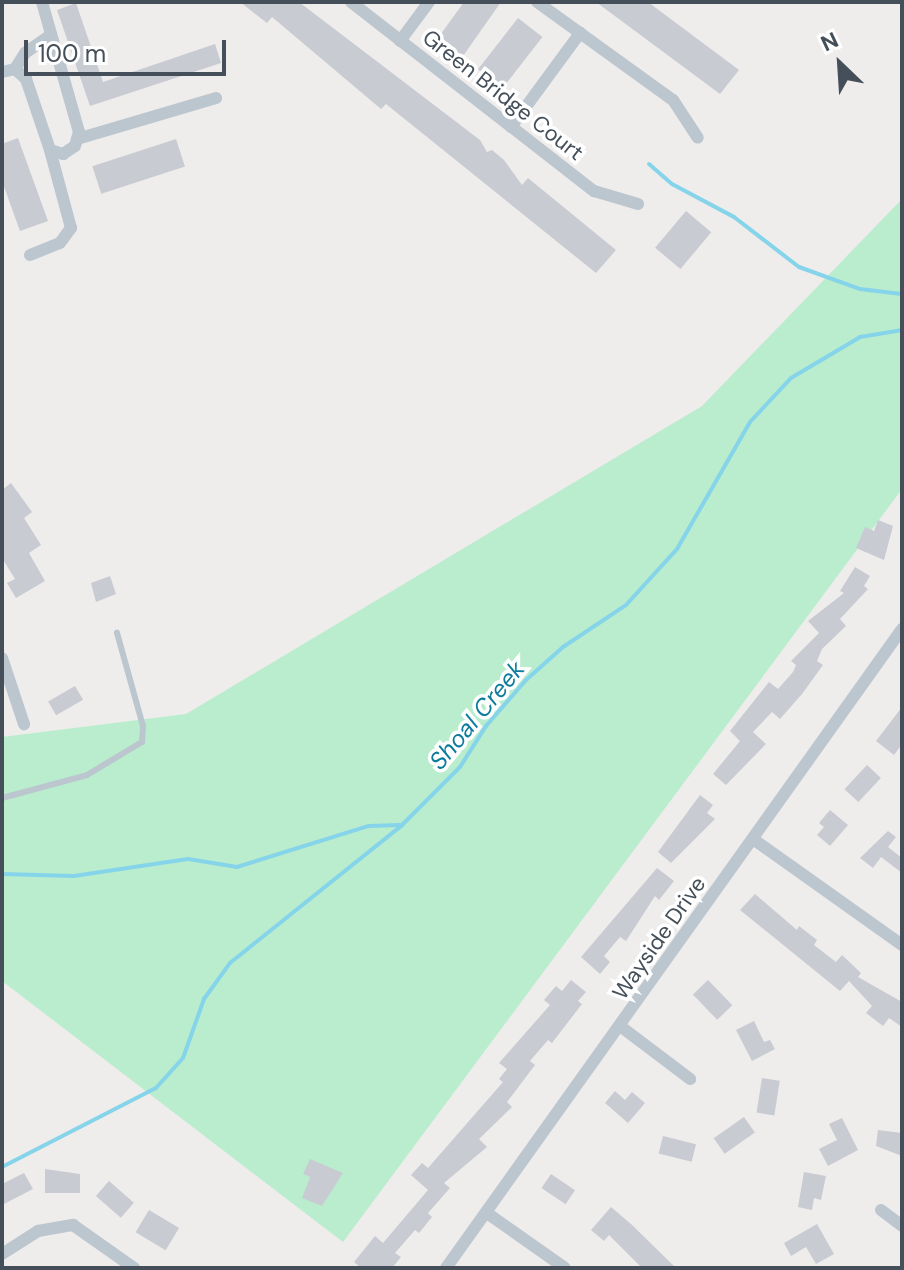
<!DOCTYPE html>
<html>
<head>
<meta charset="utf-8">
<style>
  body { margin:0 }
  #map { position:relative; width:904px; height:1270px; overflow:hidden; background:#efecec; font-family:"DM Sans",sans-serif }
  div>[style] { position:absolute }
  .green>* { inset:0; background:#b9edce }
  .stream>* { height:4px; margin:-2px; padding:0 2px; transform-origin:2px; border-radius:2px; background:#86d4ea }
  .building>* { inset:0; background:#c8cbd1; transform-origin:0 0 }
  .lane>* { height:6px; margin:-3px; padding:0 3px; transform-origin:3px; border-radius:3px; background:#bcc6ce }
  .street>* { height:12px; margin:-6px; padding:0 6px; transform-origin:6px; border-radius:6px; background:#bcc6ce }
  span { translate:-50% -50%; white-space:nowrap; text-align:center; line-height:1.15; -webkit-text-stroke:7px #fff; paint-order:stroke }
  .street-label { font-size:22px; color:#444f59 }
  .water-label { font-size:24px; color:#0d7c9c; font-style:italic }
  .frame { position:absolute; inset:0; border:4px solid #444f59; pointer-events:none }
  .north { position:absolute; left:800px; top:24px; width:80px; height:80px; -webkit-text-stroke:6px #fff; paint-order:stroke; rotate:335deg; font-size:22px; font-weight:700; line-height:32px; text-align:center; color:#444f59 }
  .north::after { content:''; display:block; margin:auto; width:28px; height:36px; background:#444f59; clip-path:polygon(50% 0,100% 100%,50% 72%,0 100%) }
  .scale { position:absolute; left:24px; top:40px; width:202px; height:36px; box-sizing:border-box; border:4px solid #444f59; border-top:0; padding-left:10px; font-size:24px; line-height:28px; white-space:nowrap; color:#444f59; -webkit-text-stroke:6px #fff; paint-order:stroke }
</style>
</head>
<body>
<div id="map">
  <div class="green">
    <i style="clip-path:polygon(902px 199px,902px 489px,343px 1242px,2px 981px,2px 737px,186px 714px,702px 406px)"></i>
  </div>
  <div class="stream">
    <i style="left:649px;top:164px;width:30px;rotate:41deg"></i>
    <i style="left:672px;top:184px;width:70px;rotate:28deg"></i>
    <i style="left:734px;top:217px;width:82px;rotate:37.6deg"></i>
    <i style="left:799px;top:267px;width:65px;rotate:19.8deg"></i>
    <i style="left:860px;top:289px;width:42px;rotate:6.8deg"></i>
    <i style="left:2px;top:874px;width:72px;rotate:1.6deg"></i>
    <i style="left:74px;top:876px;width:115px;rotate:-8.5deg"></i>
    <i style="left:188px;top:859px;width:50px;rotate:9.3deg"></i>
    <i style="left:237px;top:867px;width:138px;rotate:-17.3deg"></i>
    <i style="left:369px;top:826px;width:31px;rotate:-2deg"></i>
    <i style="left:2px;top:1167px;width:173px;rotate:-27.2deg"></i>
    <i style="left:156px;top:1088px;width:40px;rotate:-48deg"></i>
    <i style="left:183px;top:1058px;width:63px;rotate:-70.4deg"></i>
    <i style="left:204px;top:999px;width:44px;rotate:-54.2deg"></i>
    <i style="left:230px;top:963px;width:221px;rotate:-38.7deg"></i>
    <i style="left:402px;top:825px;width:82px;rotate:-45deg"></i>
    <i style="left:460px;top:767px;width:49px;rotate:-57.6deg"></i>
    <i style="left:486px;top:726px;width:61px;rotate:-49deg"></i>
    <i style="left:526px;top:680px;width:50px;rotate:-41.7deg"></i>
    <i style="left:563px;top:647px;width:76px;rotate:-33.7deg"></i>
    <i style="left:626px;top:605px;width:76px;rotate:-47.7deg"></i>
    <i style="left:677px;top:549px;width:146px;rotate:-60.1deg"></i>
    <i style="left:750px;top:422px;width:60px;rotate:-47deg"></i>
    <i style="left:791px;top:378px;width:80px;rotate:-30.7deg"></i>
    <i style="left:860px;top:337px;width:43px;rotate:-9.5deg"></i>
  </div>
  <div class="building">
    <i style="clip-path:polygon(240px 2px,299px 2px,480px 140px,487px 152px,492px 150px,504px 160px,522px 185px,528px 178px,616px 250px,596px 273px,386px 104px,381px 109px,272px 17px,267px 23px)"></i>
    <i style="clip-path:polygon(464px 2px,501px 2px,463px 56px,438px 38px)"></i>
    <i style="clip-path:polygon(596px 2px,648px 2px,739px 70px,720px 94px)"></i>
    <i style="clip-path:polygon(76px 3px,103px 82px,215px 44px,221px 63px,90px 106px,57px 10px)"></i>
    <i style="left:518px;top:18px;width:31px;height:65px;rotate:38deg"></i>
    <i style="clip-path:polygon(18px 138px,48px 221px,20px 231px,2px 181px,2px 144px)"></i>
    <i style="left:176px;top:139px;width:29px;height:88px;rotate:72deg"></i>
    <i style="left:686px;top:211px;width:33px;height:48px;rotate:40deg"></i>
    <i style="clip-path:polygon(11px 483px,32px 512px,24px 518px,41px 545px,29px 553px,45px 581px,16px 598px,7px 583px,15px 579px,2px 558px,2px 490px)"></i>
    <i style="clip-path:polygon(878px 520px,893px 526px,884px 560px,856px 548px,865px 527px,874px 531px)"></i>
    <i style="clip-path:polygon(855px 567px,870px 576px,864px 586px,868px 589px,840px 619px,846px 626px,822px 649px,817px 661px,823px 665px,802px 694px,780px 719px,772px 712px,753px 732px,766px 744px,726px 785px,713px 774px,740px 741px,730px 731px,769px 682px,778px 689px,793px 672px,796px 665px,791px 661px,819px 633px,808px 621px,844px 593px,840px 591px)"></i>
    <i style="clip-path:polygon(110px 576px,116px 594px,96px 602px,91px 583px)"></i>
    <i style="left:75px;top:686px;width:16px;height:31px;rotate:60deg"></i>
    <i style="clip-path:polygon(902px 707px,902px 744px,894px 755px,876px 741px)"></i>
    <i style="left:867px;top:765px;width:19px;height:33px;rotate:43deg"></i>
    <i style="clip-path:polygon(700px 795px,713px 805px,707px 813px,715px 819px,671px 863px,658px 852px)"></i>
    <i style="clip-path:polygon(830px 810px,848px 825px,830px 846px,817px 835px,824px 827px,819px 823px)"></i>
    <i style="clip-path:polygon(888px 831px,896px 837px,888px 847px,902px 858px,902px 873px,881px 857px,873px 868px,860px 858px)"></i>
    <i style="clip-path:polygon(657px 868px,674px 881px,659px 900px,655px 896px,626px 941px,620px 937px,604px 956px,610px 962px,600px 974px,581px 957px)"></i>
    <i style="clip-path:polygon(755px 894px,797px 930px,799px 926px,817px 940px,814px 945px,836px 962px,842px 955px,861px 973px,858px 977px,902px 1002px,902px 1027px,889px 1018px,883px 1026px,866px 1013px,872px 1006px,849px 981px,840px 991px,740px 910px)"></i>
    <i style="clip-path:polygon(571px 980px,586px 992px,578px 1001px,582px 1004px,552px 1043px,548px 1040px,530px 1061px,535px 1065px,507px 1102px,512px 1107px,479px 1139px,487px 1147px,444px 1183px,450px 1188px,428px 1213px,432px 1217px,419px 1233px,415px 1230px,395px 1253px,401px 1257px,392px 1268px,361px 1268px,354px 1262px,375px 1236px,383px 1243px,428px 1190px,411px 1175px,422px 1163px,428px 1168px,503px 1082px,499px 1079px,507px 1069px,499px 1063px,550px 1005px,544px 1000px,556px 986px,562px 991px)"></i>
    <i style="left:708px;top:980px;width:35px;height:21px;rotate:46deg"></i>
    <i style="clip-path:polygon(754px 1021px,764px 1042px,770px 1040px,775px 1049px,752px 1061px,736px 1030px)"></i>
    <i style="left:762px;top:1078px;width:18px;height:35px;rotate:9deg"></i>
    <i style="clip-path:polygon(615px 1091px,625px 1100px,632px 1092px,645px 1103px,628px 1123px,605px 1103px)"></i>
    <i style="left:744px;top:1117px;width:19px;height:37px;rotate:55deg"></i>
    <i style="clip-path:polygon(842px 1118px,858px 1150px,828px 1166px,819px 1149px,837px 1140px,829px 1124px)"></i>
    <i style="clip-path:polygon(878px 1130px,902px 1133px,902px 1156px,876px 1146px)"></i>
    <i style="left:663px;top:1136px;width:34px;height:18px;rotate:14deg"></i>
    <i style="clip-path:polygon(310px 1159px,343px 1173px,322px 1206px,302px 1198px,310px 1177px,303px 1174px)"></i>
    <i style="clip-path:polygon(45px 1169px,80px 1174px,80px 1193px,45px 1193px)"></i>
    <i style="clip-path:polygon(804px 1172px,826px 1176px,821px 1200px,814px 1198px,812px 1210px,798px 1207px)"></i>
    <i style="clip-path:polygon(24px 1173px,33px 1189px,2px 1205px,2px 1184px)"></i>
    <i style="left:551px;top:1174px;width:29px;height:17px;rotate:34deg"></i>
    <i style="left:109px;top:1181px;width:33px;height:20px;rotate:41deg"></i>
    <i style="clip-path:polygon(611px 1207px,631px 1224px,676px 1268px,642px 1268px,609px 1235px,604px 1241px,591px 1230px)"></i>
    <i style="left:149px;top:1210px;width:35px;height:26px;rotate:31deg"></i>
    <i style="clip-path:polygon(817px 1224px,834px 1254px,816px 1264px,806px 1247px,791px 1256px,784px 1243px)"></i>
  </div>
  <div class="lane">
    <i style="left:2px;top:798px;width:88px;rotate:-15.1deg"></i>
    <i style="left:87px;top:775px;width:64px;rotate:-31deg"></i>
    <i style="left:142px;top:742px;width:16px;rotate:-86deg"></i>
    <i style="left:143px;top:726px;width:97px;rotate:-105.6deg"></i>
  </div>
  <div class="street">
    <i style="left:351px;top:2px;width:308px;rotate:37.9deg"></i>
    <i style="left:594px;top:191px;width:46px;rotate:16.5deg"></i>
    <i style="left:537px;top:2px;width:168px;rotate:35.8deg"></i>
    <i style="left:673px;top:100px;width:45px;rotate:56.7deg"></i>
    <i style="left:400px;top:41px;width:49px;rotate:-53.4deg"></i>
    <i style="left:15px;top:69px;width:19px;rotate:-58deg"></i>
    <i style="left:25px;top:53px;width:32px;rotate:-35deg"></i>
    <i style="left:2px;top:72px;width:13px;rotate:-13deg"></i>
    <i style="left:15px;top:69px;width:15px;rotate:42deg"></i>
    <i style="left:26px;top:79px;width:75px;rotate:71.3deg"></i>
    <i style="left:50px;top:150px;width:14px;rotate:17deg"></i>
    <i style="left:63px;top:154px;width:14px;rotate:-34deg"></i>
    <i style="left:75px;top:146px;width:15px;rotate:-74deg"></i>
    <i style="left:79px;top:132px;width:135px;rotate:-105.9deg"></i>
    <i style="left:511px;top:127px;width:117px;rotate:-53.7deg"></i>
    <i style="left:77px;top:139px;width:145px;rotate:-16.4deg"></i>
    <i style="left:30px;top:255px;width:32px;rotate:-22deg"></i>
    <i style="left:60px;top:243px;width:19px;rotate:-54deg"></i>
    <i style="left:71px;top:228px;width:81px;rotate:-105.1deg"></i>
    <i style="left:2px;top:658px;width:70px;rotate:71.6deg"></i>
    <i style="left:753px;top:839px;width:183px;rotate:35.4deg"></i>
    <i style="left:620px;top:1026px;width:88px;rotate:37.1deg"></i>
    <i style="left:881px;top:1210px;width:26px;rotate:37deg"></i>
    <i style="left:487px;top:1213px;width:95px;rotate:35.2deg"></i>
    <i style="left:2px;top:1254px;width:43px;rotate:-32.6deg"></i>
    <i style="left:38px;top:1231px;width:36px;rotate:-10deg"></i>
    <i style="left:73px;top:1225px;width:75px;rotate:35.2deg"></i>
    <i style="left:446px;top:1268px;width:785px;rotate:-54.49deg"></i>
  </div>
  <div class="street-label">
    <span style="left:503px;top:95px;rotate:38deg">Green Bridge Court</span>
    <span style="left:659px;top:938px;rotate:-55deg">Wayside Drive</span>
  </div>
  <div class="water-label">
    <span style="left:477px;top:715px;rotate:-50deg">Shoal Creek</span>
  </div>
  <div class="frame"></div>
  <div class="north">N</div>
  <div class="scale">100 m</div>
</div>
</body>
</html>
